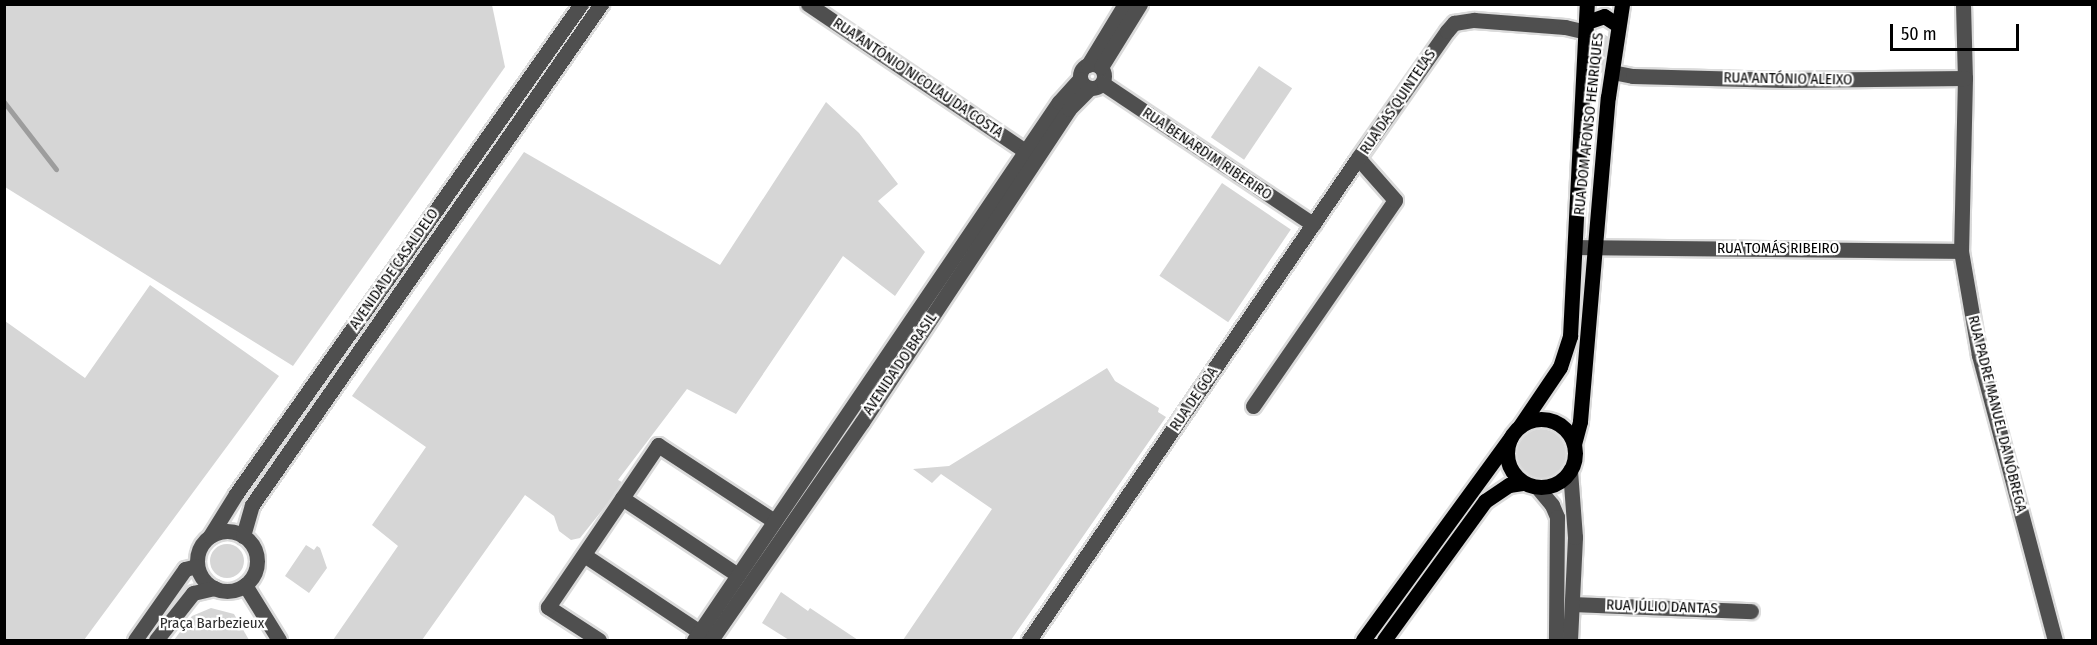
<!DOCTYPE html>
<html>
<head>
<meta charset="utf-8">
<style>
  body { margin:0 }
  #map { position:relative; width:2097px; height:645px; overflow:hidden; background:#fff; font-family:"Fira Sans Condensed",sans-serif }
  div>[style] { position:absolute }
  .green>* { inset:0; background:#d6d6d6; transform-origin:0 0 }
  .round { border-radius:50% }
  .stream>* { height:5px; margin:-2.5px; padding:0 2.5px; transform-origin:2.5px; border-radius:2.5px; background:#9d9d9d }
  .roads { filter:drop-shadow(2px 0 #dbdbdb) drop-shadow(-2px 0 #dbdbdb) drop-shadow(0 2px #dbdbdb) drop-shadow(0 -2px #dbdbdb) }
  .minor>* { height:15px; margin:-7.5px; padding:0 7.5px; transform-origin:7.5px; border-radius:7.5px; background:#4f4f4f }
  .minor>.ring { margin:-7.5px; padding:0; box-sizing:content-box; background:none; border:15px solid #4f4f4f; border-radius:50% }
  .major>* { height:15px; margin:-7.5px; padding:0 7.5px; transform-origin:7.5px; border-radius:7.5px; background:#000 }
  .major>.ring { margin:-7.5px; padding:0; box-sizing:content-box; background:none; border:15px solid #000; border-radius:50% }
  span { translate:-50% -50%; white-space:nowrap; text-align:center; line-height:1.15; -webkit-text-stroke:4.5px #fff; paint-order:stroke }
  .street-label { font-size:15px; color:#000 }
  .park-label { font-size:15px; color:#2d2d2d }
  .frame { position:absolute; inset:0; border:6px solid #000; pointer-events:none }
  .scale { position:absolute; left:1890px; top:24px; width:129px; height:27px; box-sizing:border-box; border:3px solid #000; border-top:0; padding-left:8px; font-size:18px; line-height:21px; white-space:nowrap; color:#000; -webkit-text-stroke:4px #fff; paint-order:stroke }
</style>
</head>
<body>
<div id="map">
  <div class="green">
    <i style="clip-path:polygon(4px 5px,492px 5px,505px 67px,293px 366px,5px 187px)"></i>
    <i style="clip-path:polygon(1602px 33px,1610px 38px,1605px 70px,1600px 74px,1594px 70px,1593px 40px)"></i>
    <i style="left:1259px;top:66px;width:40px;height:86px;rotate:34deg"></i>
    <i style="clip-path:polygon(826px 102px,859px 133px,898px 184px,878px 201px,925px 252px,895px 296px,843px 256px,736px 414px,687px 389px,618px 480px,624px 483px,580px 538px,571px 540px,559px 531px,554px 516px,525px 495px,422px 640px,333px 640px,398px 546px,372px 525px,426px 447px,352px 396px,524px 152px,720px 265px)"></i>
    <i style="left:1222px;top:183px;width:83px;height:112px;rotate:34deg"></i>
    <i style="clip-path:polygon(150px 285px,279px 376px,84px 640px,5px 640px,5px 321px,85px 378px)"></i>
    <i style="clip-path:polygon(1107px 368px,1115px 381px,1159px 408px,1158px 412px,1166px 417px,1011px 640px,903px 640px,992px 509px,941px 474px,932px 483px,913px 469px,949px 466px)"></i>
    <i class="round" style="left:1516px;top:429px;width:50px;height:50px"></i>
    <i class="round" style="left:210px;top:544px;width:34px;height:34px"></i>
    <i style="clip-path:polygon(306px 545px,314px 550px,317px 546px,320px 548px,327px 568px,309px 593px,285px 576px)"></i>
    <i style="clip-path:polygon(781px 592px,808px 611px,810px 608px,858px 640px,789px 640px,762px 623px)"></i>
    <i style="clip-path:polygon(211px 608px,234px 614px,249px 640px,174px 640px,192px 616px)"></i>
  </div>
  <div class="stream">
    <i style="left:4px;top:102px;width:85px;rotate:52.2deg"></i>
  </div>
  <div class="roads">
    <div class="minor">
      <i style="left:808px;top:4px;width:264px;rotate:34.1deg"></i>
      <i style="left:1963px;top:4px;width:74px;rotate:88.5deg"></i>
      <i style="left:1965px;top:78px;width:173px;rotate:91.3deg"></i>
      <i style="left:1961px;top:251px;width:106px;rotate:80.2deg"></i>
      <i style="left:1979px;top:355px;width:295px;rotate:75.1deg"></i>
      <i class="ring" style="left:1080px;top:64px;width:9px;height:9px"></i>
      <i style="left:1088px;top:65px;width:71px;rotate:-58.8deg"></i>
      <i style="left:1101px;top:67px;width:74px;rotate:-58.2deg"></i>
      <i style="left:1612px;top:72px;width:21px;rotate:11deg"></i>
      <i style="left:1633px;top:76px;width:151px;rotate:1.5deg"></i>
      <i style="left:1784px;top:80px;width:181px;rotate:-0.6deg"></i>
      <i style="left:1102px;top:83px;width:254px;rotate:33.8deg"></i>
      <i style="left:1575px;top:247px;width:386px;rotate:0.6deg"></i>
      <i style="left:1253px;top:406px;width:250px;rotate:-55.4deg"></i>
      <i style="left:1395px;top:200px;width:56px;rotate:-131.4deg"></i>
      <i style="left:1358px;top:158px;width:155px;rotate:-55deg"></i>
      <i style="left:1447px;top:31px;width:11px;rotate:-49deg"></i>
      <i style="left:1454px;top:23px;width:20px;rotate:-9deg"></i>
      <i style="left:1474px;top:20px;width:91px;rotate:4.4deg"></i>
      <i style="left:1565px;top:27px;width:22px;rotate:13deg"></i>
      <i style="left:1537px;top:487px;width:23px;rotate:50deg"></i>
      <i style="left:1552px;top:505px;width:13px;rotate:67deg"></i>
      <i style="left:1557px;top:517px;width:123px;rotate:90.5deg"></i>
      <i style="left:622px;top:498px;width:139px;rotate:33.6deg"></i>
      <i class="ring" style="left:197px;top:531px;width:45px;height:45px"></i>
      <i style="left:210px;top:536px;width:49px;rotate:-58.2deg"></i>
      <i style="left:236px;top:494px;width:599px;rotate:-54.85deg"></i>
      <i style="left:243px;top:536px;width:32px;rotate:-74deg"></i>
      <i style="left:252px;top:505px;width:611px;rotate:-55.14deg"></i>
      <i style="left:584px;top:555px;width:139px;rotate:33.6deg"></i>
      <i style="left:245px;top:585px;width:65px;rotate:58.3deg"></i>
      <i style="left:1573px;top:604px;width:178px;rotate:2.3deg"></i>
      <i style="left:135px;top:640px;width:87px;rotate:-54.8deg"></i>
      <i style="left:185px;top:569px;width:12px;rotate:-14deg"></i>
      <i style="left:156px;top:640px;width:60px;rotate:-51.8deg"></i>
      <i style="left:193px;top:593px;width:22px;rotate:-13deg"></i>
      <i style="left:599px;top:640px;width:61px;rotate:-147.1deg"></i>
      <i style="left:548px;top:607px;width:196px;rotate:-55.8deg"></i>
      <i style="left:658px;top:445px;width:139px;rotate:33.2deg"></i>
      <i style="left:694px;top:640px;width:650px;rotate:-55.85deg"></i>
      <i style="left:1059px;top:102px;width:31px;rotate:-48deg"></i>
      <i style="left:711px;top:640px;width:265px;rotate:-55.3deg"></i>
      <i style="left:862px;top:422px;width:375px;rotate:-56.5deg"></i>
      <i style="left:1069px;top:109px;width:30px;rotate:-45deg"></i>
      <i style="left:1029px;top:640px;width:584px;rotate:-55.68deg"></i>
      <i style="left:1570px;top:640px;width:103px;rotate:-87.2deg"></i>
      <i style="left:1575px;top:537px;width:67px;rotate:-94.3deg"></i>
    </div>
    <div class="major">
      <i style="left:1587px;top:22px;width:18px;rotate:-19deg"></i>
      <i style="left:1604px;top:16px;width:17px;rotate:33deg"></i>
      <i class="ring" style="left:1507px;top:419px;width:53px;height:53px"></i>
      <i style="left:1520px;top:426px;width:71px;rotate:-55.9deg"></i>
      <i style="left:1560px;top:367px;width:33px;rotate:-72deg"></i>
      <i style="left:1570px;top:336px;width:332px;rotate:-87.1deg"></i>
      <i style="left:1574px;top:444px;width:24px;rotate:-75deg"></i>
      <i style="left:1580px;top:421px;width:325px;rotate:-85.1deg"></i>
      <i style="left:1608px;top:97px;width:94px;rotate:-81.4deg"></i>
      <i style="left:1363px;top:640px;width:251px;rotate:-53.9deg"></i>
      <i style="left:1384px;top:640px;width:172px;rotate:-54deg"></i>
      <i style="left:1485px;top:501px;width:29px;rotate:-34deg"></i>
      <i style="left:1509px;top:485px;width:15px;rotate:-8deg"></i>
    </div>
  </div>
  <div class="street-label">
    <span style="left:918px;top:78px;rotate:34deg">RUA ANTÓNIO NICOLAU DA COSTA</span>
    <span style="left:1788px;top:79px;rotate:1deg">RUA ANTÓNIO ALEIXO</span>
    <span style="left:1398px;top:102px;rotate:-56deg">RUA DAS QUINTELAS</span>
    <span style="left:1589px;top:124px;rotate:-84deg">RUA DOM AFONSO HENRIQUES</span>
    <span style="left:1207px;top:154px;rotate:34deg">RUA BENARDIM RIBERIRO</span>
    <span style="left:1778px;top:249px">RUA TOMÁS RIBEIRO</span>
    <span style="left:394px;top:269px;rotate:-55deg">AVENIDA DE CASALDELO</span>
    <span style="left:900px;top:364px;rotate:-56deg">AVENIDA DO BRASIL</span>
    <span style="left:1194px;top:399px;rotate:-56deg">RUA DE GOA</span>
    <span style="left:1997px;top:414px;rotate:76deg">RUA PADRE MANUEL DA NÓBREGA</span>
    <span style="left:1662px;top:607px;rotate:2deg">RUA JÚLIO DANTAS</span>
  </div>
  <div class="park-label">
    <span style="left:212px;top:624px">Praça Barbezieux</span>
  </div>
  <div class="frame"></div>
  <div class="scale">50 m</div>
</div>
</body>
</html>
